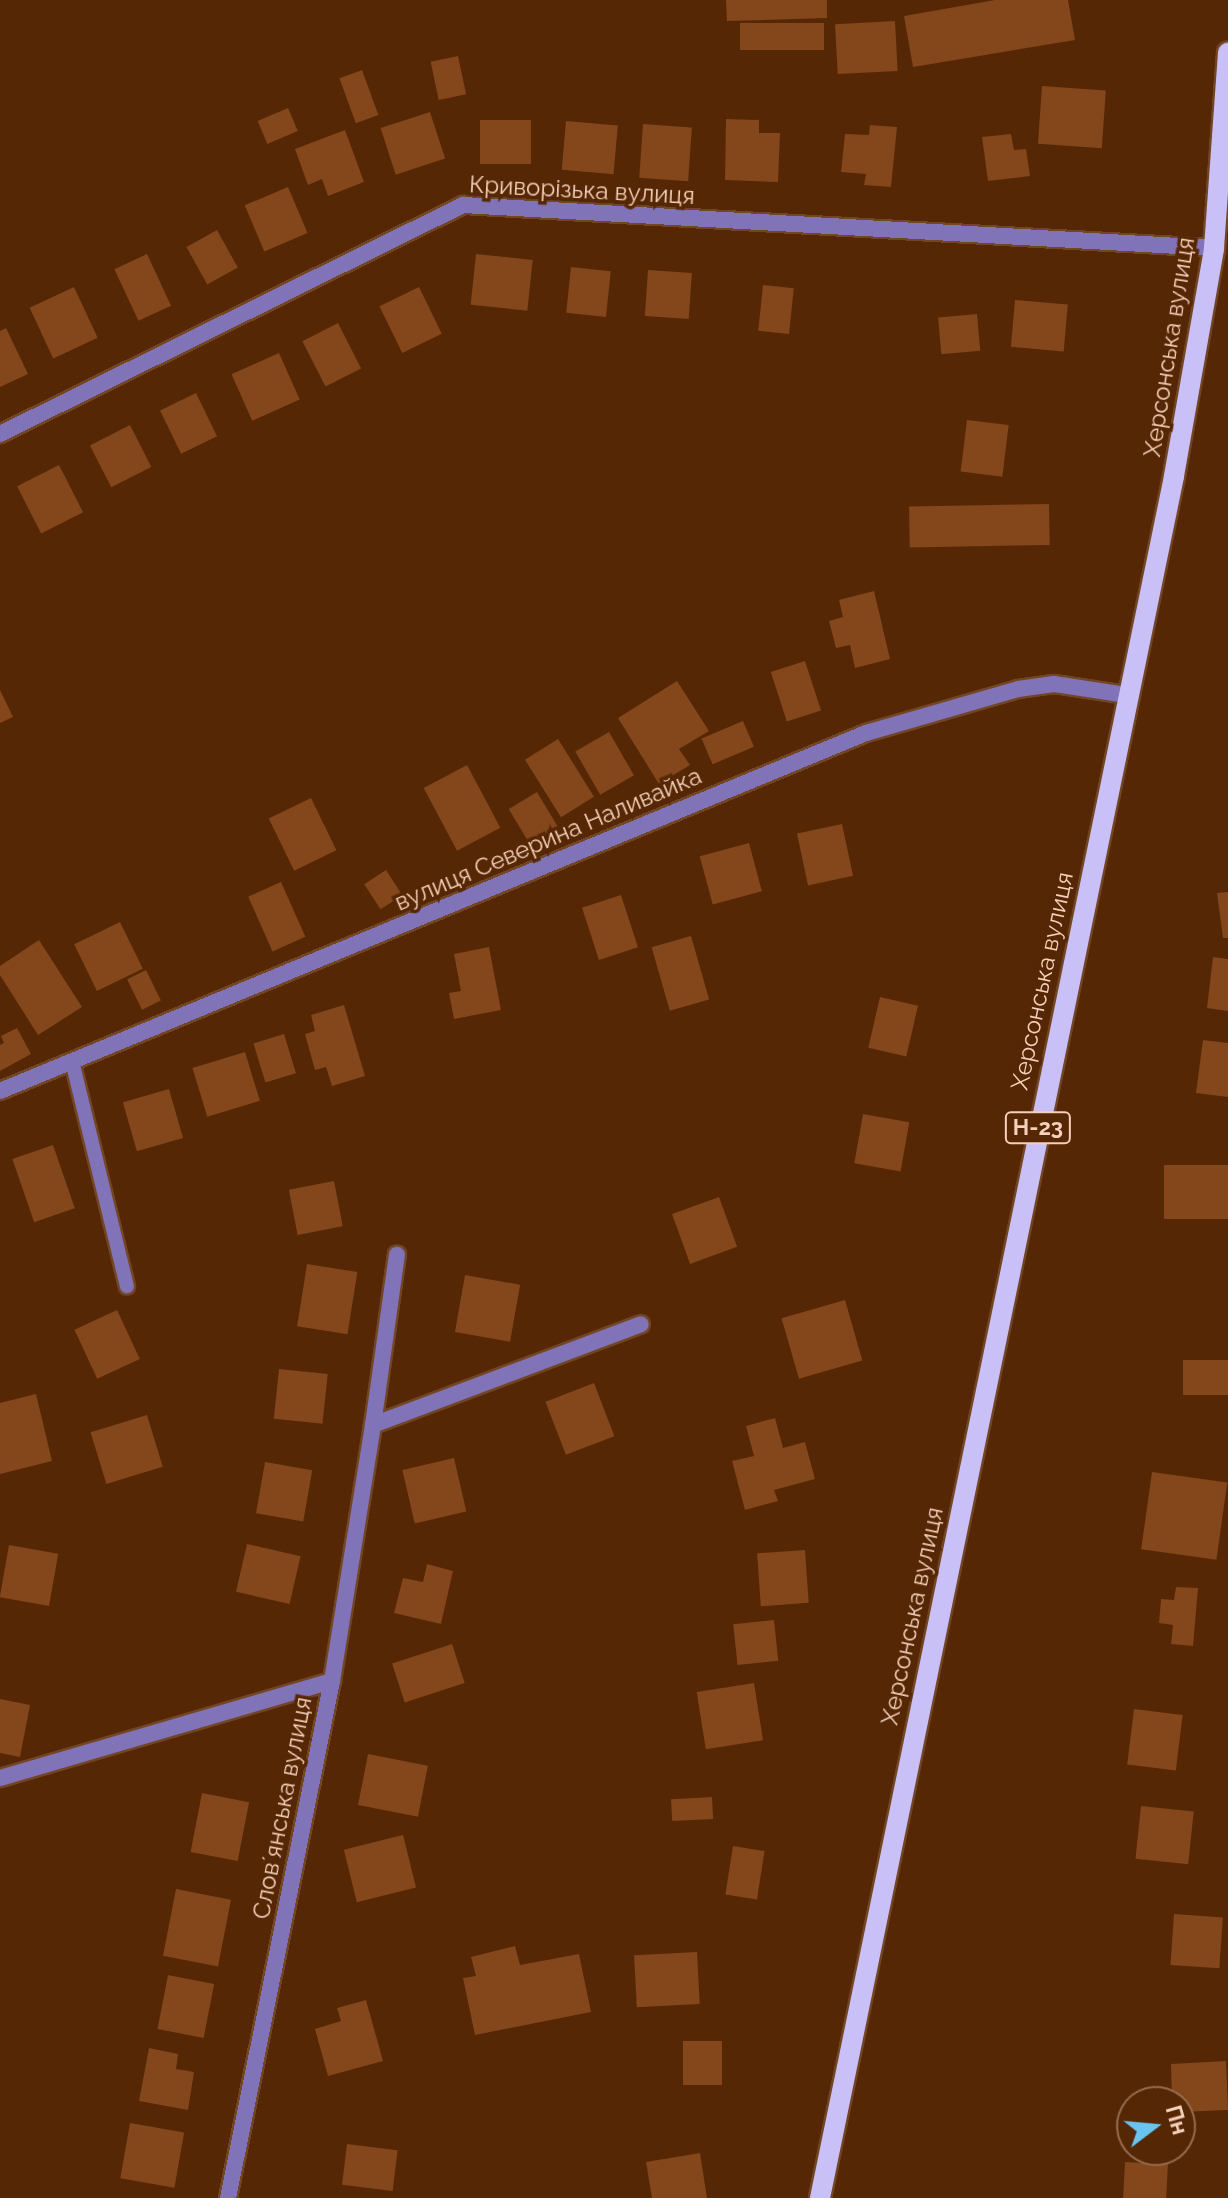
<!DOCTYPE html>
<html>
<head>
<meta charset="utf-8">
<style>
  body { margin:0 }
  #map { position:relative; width:1228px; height:2198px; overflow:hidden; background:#552704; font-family:Raleway,sans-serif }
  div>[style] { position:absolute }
  .building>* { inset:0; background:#84461b; transform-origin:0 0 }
  .roads { filter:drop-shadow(2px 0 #724525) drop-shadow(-2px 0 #724525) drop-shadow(0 2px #724525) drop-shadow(0 -2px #724525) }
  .lane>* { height:14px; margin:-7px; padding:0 7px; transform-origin:7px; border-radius:7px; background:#8173b8 }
  .street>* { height:16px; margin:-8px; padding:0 8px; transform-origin:8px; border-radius:8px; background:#8173b8 }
  .primary>* { height:20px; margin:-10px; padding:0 10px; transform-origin:10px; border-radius:10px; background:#c9c0f8 }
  span { translate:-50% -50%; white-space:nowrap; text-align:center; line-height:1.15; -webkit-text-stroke:7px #552704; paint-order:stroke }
  .shield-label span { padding:2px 6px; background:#552704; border:2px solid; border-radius:6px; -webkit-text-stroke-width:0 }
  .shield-label { font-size:22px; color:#f5d0bb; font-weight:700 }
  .street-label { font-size:24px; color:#f5d0bb }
  .north { position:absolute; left:1116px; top:2086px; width:80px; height:80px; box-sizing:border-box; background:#552704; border:2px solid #956b4d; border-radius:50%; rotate:74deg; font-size:22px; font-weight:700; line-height:32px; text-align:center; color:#f5d0bb }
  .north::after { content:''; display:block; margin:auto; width:28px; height:36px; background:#69c4f1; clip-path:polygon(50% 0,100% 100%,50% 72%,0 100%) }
</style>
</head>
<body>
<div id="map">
  <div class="building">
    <i style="clip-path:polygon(726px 0,827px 0,827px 18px,727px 21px)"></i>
    <i style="clip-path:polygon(995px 0,1068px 0,1075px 40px,913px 67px,904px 16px)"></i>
    <i style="left:895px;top:21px;width:50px;height:60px;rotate:87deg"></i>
    <i style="left:824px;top:23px;width:27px;height:84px;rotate:90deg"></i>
    <i style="left:458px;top:56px;width:39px;height:28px;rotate:78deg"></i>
    <i style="left:362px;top:70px;width:48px;height:24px;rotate:70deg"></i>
    <i style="left:1042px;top:86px;width:64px;height:58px;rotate:4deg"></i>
    <i style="left:288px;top:108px;width:25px;height:33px;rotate:67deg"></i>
    <i style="left:430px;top:112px;width:49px;height:52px;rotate:72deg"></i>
    <i style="clip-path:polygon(726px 119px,759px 120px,759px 133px,780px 133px,778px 182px,725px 180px)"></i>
    <i style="left:480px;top:120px;width:51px;height:44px"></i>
    <i style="left:566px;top:121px;width:52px;height:49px;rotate:5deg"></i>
    <i style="left:643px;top:124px;width:49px;height:54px;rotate:4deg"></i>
    <i style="clip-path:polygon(870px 125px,897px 127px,891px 187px,864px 185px,866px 174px,841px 172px,845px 134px,869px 135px)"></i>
    <i style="clip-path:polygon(345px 130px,364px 182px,328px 196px,322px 179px,308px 185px,295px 149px)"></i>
    <i style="clip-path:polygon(1011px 134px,1014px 150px,1026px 149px,1030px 176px,988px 181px,982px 137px)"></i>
    <i style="left:288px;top:187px;width:50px;height:47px;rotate:67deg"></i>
    <i style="left:217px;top:230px;width:43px;height:35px;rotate:61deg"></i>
    <i style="left:147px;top:254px;width:57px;height:36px;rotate:65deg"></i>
    <i style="left:476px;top:254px;width:57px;height:51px;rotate:6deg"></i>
    <i style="left:571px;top:267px;width:40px;height:46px;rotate:6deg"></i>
    <i style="left:648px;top:270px;width:44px;height:46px;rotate:4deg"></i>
    <i style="left:763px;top:285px;width:31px;height:46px;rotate:6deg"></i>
    <i style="left:74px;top:287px;width:56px;height:49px;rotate:65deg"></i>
    <i style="left:419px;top:287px;width:52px;height:44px;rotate:64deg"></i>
    <i style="left:1015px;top:300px;width:53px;height:47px;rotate:5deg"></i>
    <i style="left:977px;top:314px;width:37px;height:39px;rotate:85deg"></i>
    <i style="left:338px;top:323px;width:51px;height:40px;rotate:63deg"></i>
    <i style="clip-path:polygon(6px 328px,28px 374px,0 387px,0 331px)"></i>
    <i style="left:279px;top:353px;width:51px;height:52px;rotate:66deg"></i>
    <i style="left:196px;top:393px;width:48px;height:40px;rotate:64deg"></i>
    <i style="left:967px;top:420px;width:42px;height:52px;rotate:7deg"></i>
    <i style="left:130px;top:425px;width:47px;height:45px;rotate:63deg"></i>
    <i style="left:59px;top:465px;width:53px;height:47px;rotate:63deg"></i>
    <i style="left:1049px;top:504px;width:41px;height:140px;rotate:89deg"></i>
    <i style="clip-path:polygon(874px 591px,890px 659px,855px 668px,850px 645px,836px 648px,829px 621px,843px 617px,839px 600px)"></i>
    <i style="left:805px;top:661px;width:52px;height:36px;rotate:72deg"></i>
    <i style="clip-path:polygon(677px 681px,709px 731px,679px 749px,690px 765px,659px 784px,618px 718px)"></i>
    <i style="clip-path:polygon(0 690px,13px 717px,0 723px)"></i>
    <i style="left:743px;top:721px;width:28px;height:45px;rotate:67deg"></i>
    <i style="left:609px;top:732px;width:50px;height:39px;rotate:60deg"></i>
    <i style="left:558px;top:739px;width:68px;height:39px;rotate:58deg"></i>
    <i style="left:467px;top:765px;width:71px;height:49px;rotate:62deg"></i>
    <i style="left:537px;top:792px;width:41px;height:33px;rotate:59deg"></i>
    <i style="left:311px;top:798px;width:58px;height:47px;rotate:64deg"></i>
    <i style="left:842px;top:824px;width:53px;height:46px;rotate:78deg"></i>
    <i style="left:749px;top:843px;width:50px;height:51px;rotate:75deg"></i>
    <i style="left:386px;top:870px;width:30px;height:26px;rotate:57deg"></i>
    <i style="left:281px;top:882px;width:60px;height:36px;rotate:66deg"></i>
    <i style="clip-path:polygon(1228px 892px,1228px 938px,1223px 938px,1217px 893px)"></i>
    <i style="left:621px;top:895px;width:55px;height:41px;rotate:72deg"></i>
    <i style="left:120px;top:922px;width:52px;height:51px;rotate:64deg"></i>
    <i style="left:691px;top:936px;width:66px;height:41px;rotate:74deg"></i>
    <i style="clip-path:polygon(39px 940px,82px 1007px,38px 1035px,0 975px,0 966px)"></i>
    <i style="clip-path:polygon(489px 947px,501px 1010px,454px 1019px,449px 993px,461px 991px,454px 954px)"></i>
    <i style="clip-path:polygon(1213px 957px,1228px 959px,1228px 1011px,1207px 1008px)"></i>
    <i style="left:146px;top:970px;width:34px;height:21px;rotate:64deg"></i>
    <i style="left:880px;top:997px;width:39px;height:52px;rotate:13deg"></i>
    <i style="clip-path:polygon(344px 1005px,365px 1076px,332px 1086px,326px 1067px,315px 1070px,305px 1034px,315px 1031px,311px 1015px)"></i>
    <i style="clip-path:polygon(17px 1028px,31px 1054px,0 1071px,0 1045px,4px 1043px,1px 1036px)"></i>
    <i style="left:284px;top:1034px;width:41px;height:32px;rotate:73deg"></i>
    <i style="clip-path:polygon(1203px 1040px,1228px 1043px,1228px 1097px,1196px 1093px)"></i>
    <i style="left:245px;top:1052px;width:51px;height:55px;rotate:73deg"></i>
    <i style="left:169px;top:1089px;width:51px;height:48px;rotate:74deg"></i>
    <i style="left:863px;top:1114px;width:47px;height:50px;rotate:10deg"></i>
    <i style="left:53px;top:1145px;width:67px;height:43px;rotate:71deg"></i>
    <i style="left:1228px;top:1165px;width:54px;height:64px;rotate:90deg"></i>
    <i style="left:334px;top:1181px;width:46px;height:46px;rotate:79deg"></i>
    <i style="left:719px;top:1197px;width:53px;height:50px;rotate:70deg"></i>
    <i style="left:307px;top:1264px;width:51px;height:63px;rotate:9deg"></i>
    <i style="left:465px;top:1275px;width:56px;height:58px;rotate:10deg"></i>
    <i style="left:845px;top:1300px;width:63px;height:66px;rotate:74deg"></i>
    <i style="left:117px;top:1310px;width:54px;height:47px;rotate:65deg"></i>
    <i style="left:1228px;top:1360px;width:35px;height:45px;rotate:90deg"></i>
    <i style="left:279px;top:1369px;width:49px;height:50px;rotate:6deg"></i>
    <i style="left:594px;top:1383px;width:57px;height:52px;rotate:69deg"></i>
    <i style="clip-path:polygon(36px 1394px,52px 1461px,0 1474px,0 1403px)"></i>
    <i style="left:147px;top:1415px;width:54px;height:59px;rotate:73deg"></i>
    <i style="clip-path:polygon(775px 1418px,783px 1448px,805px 1442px,815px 1479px,774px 1490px,778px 1501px,745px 1510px,732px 1461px,754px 1456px,746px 1426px)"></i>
    <i style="left:454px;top:1458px;width:55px;height:53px;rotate:77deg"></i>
    <i style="left:265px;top:1462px;width:48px;height:52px;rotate:10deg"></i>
    <i style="left:1152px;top:1472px;width:76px;height:78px;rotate:8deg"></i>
    <i style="left:247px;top:1544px;width:55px;height:49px;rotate:13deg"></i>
    <i style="left:9px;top:1545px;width:50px;height:53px;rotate:10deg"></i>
    <i style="left:805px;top:1550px;width:53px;height:48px;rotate:86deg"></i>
    <i style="clip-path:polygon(427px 1564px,453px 1571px,441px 1624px,394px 1613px,403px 1578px,423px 1582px)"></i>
    <i style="clip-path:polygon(1176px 1587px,1198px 1588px,1193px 1646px,1171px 1644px,1173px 1625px,1159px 1623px,1161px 1599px,1174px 1600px)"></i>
    <i style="left:774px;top:1620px;width:41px;height:41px;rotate:84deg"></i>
    <i style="left:452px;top:1644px;width:41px;height:63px;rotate:72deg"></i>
    <i style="left:754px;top:1683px;width:58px;height:58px;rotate:81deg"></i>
    <i style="clip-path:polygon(0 1699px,30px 1705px,20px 1757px,0 1753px)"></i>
    <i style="left:1134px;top:1709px;width:49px;height:56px;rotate:7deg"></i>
    <i style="left:368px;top:1754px;width:61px;height:52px;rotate:11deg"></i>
    <i style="left:202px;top:1793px;width:48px;height:60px;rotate:11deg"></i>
    <i style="left:712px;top:1797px;width:22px;height:41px;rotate:87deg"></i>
    <i style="left:1141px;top:1806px;width:53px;height:53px;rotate:6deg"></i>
    <i style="left:403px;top:1835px;width:54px;height:61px;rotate:76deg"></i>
    <i style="left:733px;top:1846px;width:32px;height:49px;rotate:9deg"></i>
    <i style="left:176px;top:1889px;width:56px;height:68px;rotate:11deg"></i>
    <i style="left:1174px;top:1914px;width:49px;height:51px;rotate:4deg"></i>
    <i style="clip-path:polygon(515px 1946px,520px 1965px,579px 1954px,591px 2012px,475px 2035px,463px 1978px,476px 1976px,471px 1957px)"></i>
    <i style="left:697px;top:1952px;width:52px;height:63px;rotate:87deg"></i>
    <i style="left:168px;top:1975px;width:47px;height:55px;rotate:11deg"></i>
    <i style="clip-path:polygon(366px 2000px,383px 2061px,328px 2076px,315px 2029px,341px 2021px,337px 2008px)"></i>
    <i style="left:683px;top:2041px;width:39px;height:44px"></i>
    <i style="clip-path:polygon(149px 2048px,178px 2054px,176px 2069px,194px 2072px,188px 2110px,139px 2101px)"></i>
    <i style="clip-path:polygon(1226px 2061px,1228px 2110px,1180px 2112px,1180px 2102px,1172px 2102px,1171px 2064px)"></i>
    <i style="left:130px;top:2123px;width:55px;height:56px;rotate:10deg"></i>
    <i style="left:347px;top:2144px;width:51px;height:41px;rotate:7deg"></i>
    <i style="clip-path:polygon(700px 2153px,707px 2198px,652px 2198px,646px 2162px)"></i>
    <i style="left:1125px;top:2162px;width:43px;height:36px;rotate:3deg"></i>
  </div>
  <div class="roads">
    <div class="lane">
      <i style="left:72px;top:1061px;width:232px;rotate:76.3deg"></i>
    </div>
    <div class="street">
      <i style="left:0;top:434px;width:517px;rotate:-26.32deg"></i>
      <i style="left:463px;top:205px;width:752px;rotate:3.28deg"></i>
      <i style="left:0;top:1091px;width:937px;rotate:-22.46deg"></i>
      <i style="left:866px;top:733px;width:158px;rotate:-16.1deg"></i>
      <i style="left:1018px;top:689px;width:36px;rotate:-8deg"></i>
      <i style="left:1054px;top:684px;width:74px;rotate:8.6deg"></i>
      <i style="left:373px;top:1425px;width:172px;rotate:-82deg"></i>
      <i style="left:0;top:1778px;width:346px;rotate:-16.3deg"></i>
      <i style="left:228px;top:2198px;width:527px;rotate:-78.63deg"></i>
      <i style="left:332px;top:1681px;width:259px;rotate:-80.9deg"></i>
      <i style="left:373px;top:1425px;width:286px;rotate:-20.6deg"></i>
    </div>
    <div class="primary">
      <i style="left:820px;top:2198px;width:1758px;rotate:-78.38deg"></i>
      <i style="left:1174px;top:476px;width:231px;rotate:-80deg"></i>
      <i style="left:1214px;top:248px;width:196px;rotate:-85.9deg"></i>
    </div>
  </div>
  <div class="shield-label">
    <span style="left:1038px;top:1128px">Н-23</span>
  </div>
  <div class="street-label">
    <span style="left:582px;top:190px;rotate:3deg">Криворізька вулиця</span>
    <span style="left:1169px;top:347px;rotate:-81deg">Херсонська вулиця</span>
    <span style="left:548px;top:839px;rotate:-23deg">вулиця Северина Наливайка</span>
    <span style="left:1042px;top:981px;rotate:-78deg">Херсонська вулиця</span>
    <span style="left:912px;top:1616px;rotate:-78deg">Херсонська вулиця</span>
    <span style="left:282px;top:1808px;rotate:-79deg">Словʼянська вулиця</span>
  </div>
  <div class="north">Пн</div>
</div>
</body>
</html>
